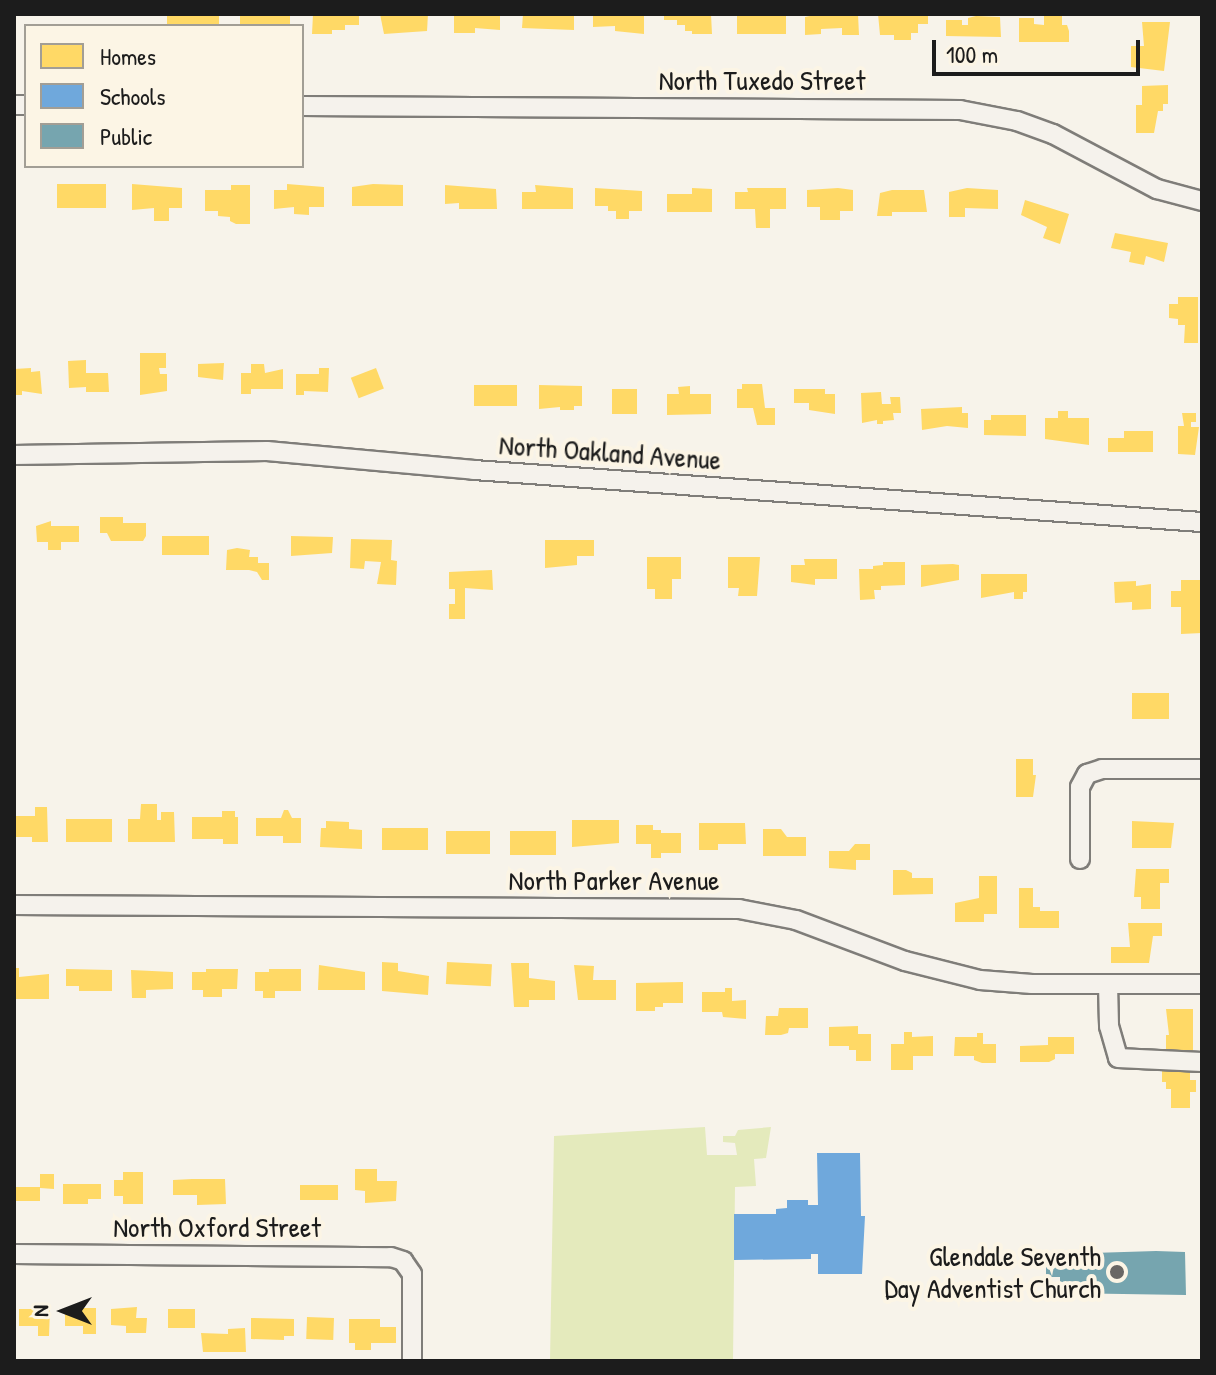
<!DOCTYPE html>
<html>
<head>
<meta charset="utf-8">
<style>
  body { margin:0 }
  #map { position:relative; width:1216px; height:1375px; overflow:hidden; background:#f7f3ea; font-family:"Patrick Hand",sans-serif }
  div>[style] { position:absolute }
  .green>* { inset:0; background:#e4eabc }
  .homes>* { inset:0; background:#ffd966; transform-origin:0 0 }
  .schools>* { inset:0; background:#6fa8dc }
  .public>* { inset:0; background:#76a5af }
  .roads { filter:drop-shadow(2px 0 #7f7d79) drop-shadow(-2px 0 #7f7d79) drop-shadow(0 2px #7f7d79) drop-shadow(0 -2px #7f7d79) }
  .minor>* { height:18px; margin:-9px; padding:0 9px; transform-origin:9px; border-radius:9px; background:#f5f2ec }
  .dots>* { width:22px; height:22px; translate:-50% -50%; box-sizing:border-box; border:4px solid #fcf5e5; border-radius:50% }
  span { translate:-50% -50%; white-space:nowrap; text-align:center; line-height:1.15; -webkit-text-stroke:8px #fcf5e5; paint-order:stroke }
  .street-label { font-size:28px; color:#1c1c1c }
  .poi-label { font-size:28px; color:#1c1c1c }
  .right { translate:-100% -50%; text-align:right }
  .frame { position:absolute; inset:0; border:16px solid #1c1c1c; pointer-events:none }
  .legend { position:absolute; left:24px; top:24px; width:280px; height:144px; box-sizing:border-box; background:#fcf5e5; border:2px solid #a29e95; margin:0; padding:10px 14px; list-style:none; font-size:24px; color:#1c1c1c }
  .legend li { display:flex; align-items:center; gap:16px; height:40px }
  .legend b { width:40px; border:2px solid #a29e95 }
  .north { position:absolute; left:24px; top:1271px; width:80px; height:80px; -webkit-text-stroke:6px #fcf5e5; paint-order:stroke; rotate:270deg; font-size:22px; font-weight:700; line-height:32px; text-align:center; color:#1c1c1c }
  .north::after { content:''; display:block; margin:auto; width:28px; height:36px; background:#1c1c1c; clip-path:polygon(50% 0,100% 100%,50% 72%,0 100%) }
  .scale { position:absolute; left:932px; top:40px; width:208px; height:36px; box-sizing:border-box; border:4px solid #1c1c1c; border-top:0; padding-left:10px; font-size:24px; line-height:28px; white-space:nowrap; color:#1c1c1c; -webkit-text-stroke:6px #fcf5e5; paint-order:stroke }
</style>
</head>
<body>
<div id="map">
  <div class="green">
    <i style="clip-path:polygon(705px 1127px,707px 1155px,737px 1155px,735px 1143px,723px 1142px,723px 1136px,735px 1136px,738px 1130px,771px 1127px,766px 1158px,754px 1159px,756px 1186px,735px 1187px,733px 1361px,550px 1361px,554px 1136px)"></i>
  </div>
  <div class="homes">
    <i style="left:167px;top:14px;width:52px;height:12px"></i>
    <i style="left:240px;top:14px;width:50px;height:12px"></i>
    <i style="clip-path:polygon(313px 14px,359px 14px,359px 25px,345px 25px,345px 30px,332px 30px,332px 34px,312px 34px)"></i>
    <i style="clip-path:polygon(380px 14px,428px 14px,427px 31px,384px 34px)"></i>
    <i style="clip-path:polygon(454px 14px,500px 14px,500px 30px,475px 28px,475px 33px,454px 33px)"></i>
    <i style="clip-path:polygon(523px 14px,574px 14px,574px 30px,522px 28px)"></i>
    <i style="clip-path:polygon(593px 14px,644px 14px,644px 34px,615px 31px,615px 26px,593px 27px)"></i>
    <i style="clip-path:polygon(664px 14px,711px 14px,712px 34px,692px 34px,692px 31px,685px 31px,685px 25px,677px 25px,677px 20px,664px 20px)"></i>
    <i style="left:737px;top:14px;width:49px;height:20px"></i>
    <i style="clip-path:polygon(819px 14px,858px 14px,859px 35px,842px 35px,842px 28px,821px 29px,821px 34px,805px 35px,805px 17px)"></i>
    <i style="clip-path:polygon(878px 14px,928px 14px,928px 24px,918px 24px,918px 33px,911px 33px,911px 40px,894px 40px,894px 35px,880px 35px)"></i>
    <i style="clip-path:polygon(1044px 14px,1062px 14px,1062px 25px,1067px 25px,1069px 31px,1069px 42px,1019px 42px,1019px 18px,1034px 18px,1034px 24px,1044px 25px)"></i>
    <i style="clip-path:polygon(976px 16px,1000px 17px,1001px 37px,946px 36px,946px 20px,962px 20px,962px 25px,968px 25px,968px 18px)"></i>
    <i style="clip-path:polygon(1142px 22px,1170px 22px,1164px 71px,1131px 67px,1131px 46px,1144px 46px)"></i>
    <i style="clip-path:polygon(1168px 85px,1168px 104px,1163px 104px,1163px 111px,1158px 111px,1154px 133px,1136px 133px,1136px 105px,1142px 105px,1142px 86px)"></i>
    <i style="left:57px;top:184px;width:49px;height:24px"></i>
    <i style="clip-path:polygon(132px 184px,182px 188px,182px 208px,169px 208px,169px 221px,154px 221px,154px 208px,132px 210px)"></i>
    <i style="clip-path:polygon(287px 184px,324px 187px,324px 207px,309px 207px,309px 215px,294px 214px,294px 207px,274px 209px,274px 190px,287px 190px)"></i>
    <i style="clip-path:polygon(373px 184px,403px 185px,403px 206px,352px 206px,352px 187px)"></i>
    <i style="clip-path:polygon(231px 185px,250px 185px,250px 224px,236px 224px,230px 221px,230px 217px,218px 216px,218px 211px,205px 211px,205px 190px,231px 190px)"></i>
    <i style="clip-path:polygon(445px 185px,496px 189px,497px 209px,459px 209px,459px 203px,445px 204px)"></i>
    <i style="clip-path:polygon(535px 185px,573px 188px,573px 209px,522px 209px,522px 192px,536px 192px)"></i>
    <i style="clip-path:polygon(595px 188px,642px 191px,642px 211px,629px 211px,629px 219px,616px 219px,616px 211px,608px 211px,608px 206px,595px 206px)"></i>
    <i style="clip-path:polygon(692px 188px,712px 189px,712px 212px,667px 212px,667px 194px,692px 194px)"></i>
    <i style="clip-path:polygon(747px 188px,786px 188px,786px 209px,770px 209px,770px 228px,756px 228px,755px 209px,735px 209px,735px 192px,748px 192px)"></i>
    <i style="clip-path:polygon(838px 188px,853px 190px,853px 211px,840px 211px,840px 220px,820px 220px,820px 207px,807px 207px,807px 190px)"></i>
    <i style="clip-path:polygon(967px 188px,998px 190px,998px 209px,965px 208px,965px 217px,949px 217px,949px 192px)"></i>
    <i style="clip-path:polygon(892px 190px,924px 190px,927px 212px,892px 212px,892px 216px,877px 216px,880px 193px)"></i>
    <i style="clip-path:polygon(1025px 200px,1069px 214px,1060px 244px,1043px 238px,1047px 227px,1021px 215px)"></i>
    <i style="clip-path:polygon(1115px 233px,1168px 243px,1164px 262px,1146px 256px,1144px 265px,1129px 262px,1131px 252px,1111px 248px)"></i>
    <i style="clip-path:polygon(1178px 297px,1198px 297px,1198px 343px,1184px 343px,1185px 325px,1178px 325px,1178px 319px,1169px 318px,1169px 304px,1178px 304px)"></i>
    <i style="clip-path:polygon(140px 353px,166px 353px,166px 368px,159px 368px,160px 374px,167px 374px,167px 391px,140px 395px)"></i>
    <i style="clip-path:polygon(86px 360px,86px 373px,108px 373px,109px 392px,86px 392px,86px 387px,69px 388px,68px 361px)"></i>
    <i style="clip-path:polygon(224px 363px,223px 380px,198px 377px,198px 364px)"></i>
    <i style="clip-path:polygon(251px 364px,264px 364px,265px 373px,283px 369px,283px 389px,251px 389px,251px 394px,241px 394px,241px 373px,251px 373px)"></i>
    <i style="clip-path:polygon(31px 368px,31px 372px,40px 371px,42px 394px,22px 391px,22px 395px,14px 395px,14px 369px)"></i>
    <i style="clip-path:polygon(319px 368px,329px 368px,328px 392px,304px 391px,304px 395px,296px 395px,296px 374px,319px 374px)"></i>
    <i style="left:376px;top:368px;width:22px;height:27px;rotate:69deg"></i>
    <i style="clip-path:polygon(742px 384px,762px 384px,765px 408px,775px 408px,775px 425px,757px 425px,753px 408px,737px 408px,737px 389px,742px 389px)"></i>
    <i style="left:517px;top:385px;width:21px;height:43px;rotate:90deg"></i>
    <i style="clip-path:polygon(539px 385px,582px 386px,582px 406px,574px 406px,574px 410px,560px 410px,560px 407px,539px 409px)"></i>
    <i style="clip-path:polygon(690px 386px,690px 394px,711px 394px,711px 414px,667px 415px,667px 394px,679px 394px,678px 387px)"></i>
    <i style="left:637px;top:389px;width:25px;height:25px;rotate:90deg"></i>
    <i style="clip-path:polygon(794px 389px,825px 389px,825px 394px,835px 394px,835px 414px,809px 410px,809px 403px,794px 403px)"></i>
    <i style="clip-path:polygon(881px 392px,882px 404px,891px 404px,890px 397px,900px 397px,901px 413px,893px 413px,894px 420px,883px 421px,883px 424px,877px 424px,877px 420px,862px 423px,861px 393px)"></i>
    <i style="clip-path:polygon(962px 407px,962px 413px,968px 413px,968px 428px,947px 426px,922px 430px,921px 409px)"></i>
    <i style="clip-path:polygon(1058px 411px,1068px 411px,1068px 418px,1089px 418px,1089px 445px,1045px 439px,1045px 418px,1058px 418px)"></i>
    <i style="clip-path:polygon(1182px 413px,1196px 413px,1196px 422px,1191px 422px,1191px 427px,1199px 427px,1195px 455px,1178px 454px,1178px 426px,1184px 426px)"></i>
    <i style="clip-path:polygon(991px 415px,1026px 415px,1026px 436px,984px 435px,984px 420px,991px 420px)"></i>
    <i style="clip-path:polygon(1124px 431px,1153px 431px,1153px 452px,1108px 452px,1108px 438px,1124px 438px)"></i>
    <i style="clip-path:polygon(100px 517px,123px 517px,123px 523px,146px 523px,146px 536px,143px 541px,111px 541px,107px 533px,100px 533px)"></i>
    <i style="clip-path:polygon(51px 521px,51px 526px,79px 526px,79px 542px,61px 542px,61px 550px,48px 550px,48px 542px,37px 542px,36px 526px)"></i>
    <i style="left:162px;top:536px;width:47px;height:19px"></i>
    <i style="clip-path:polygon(291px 536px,333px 537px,332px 553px,291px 556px)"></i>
    <i style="clip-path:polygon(351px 539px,392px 540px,391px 560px,397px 561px,396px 585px,377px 584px,381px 562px,365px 561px,364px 569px,350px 568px)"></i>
    <i style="clip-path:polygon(545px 540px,594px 540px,594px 556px,577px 556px,577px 565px,545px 568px)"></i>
    <i style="clip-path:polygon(237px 548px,250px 550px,249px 557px,258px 557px,258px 563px,269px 563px,269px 580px,262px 580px,257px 572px,249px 570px,226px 570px,227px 550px)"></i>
    <i style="clip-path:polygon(647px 557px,681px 557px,681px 579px,672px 579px,672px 599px,655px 599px,655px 589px,647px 589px)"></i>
    <i style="clip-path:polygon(728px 557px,760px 557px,757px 596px,738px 596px,739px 588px,728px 588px)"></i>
    <i style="clip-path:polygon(804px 559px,837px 559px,837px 579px,815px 579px,815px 585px,791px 582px,791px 565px,805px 565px)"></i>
    <i style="clip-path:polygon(883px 562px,905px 562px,905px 585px,881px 586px,881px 590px,874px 590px,875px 599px,860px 600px,859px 569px,873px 569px,873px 566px,883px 565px)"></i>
    <i style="clip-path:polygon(953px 564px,959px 565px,959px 580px,921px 587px,921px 565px)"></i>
    <i style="clip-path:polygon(492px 570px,493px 590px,465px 588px,465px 619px,449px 619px,449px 604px,455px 604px,455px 589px,449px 589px,449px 572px)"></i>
    <i style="clip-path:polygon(981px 574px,1027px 574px,1027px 592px,1023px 592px,1023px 599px,1014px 599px,1014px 592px,981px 598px)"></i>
    <i style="clip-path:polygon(1181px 580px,1202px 580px,1202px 633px,1181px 634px,1181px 607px,1171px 607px,1171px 591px,1181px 591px)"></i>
    <i style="clip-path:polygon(1136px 581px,1136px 586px,1151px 584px,1151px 609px,1132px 610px,1132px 602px,1115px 603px,1114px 582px)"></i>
    <i style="left:1132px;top:693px;width:37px;height:26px"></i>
    <i style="clip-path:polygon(1016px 759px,1033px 759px,1033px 775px,1036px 775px,1033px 797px,1016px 797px)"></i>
    <i style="clip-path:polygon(141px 804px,157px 804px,157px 820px,161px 820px,161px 812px,174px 812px,175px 842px,128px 842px,128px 819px,140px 819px)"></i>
    <i style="clip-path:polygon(35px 807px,47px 807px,48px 842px,32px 842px,32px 837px,14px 837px,14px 816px,35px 816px)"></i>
    <i style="clip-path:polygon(284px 810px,288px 810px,292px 818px,301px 818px,301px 843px,283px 843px,283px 836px,256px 836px,256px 818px,281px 818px)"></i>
    <i style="clip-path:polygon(222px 811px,235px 811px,235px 817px,238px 817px,238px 844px,223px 844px,223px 839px,192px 839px,192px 817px,222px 817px)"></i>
    <i style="left:66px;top:819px;width:46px;height:23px"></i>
    <i style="clip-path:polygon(572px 820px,619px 820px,619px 843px,572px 847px)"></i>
    <i style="clip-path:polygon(326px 821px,349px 822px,349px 829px,362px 830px,362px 849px,320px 847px,321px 828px,326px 828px)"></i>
    <i style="clip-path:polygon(1132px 821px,1174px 823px,1171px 848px,1132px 848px)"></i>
    <i style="clip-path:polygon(699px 823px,745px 823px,746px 844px,718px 844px,718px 850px,699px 850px)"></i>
    <i style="clip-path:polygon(636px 825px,653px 825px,653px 830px,661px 830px,661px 833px,681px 833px,681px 853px,661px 853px,661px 858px,651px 858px,651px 844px,636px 844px)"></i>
    <i style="left:382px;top:828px;width:46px;height:22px"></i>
    <i style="clip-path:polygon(763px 829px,781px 829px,787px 837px,806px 837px,806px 856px,763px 856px)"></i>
    <i style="left:446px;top:831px;width:44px;height:23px"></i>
    <i style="left:510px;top:831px;width:46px;height:24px"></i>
    <i style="clip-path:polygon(855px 844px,870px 844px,870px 860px,856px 860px,856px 870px,829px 868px,829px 851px,849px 851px)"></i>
    <i style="clip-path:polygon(1136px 869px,1169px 869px,1169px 883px,1160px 883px,1160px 909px,1141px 909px,1141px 897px,1134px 897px)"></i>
    <i style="clip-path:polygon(893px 870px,906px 870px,912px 873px,912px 878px,933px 878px,933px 894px,893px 895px)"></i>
    <i style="clip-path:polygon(979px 876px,997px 876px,997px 914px,984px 914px,984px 922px,955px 922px,955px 903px,979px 898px)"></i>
    <i style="clip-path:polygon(1019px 888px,1033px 888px,1033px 907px,1040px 907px,1040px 911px,1059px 911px,1059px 928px,1019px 928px)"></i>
    <i style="clip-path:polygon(1128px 923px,1162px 923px,1162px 936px,1153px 936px,1149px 963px,1111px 963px,1111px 947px,1130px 947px)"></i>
    <i style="clip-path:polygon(382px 962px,398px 963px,398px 971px,429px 976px,428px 995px,382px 991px)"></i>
    <i style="left:447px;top:962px;width:45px;height:22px;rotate:3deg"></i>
    <i style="clip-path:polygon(511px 963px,529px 963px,529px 978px,555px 981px,555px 1000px,529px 1000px,529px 1007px,514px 1007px)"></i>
    <i style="clip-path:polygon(319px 965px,365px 972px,365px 990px,318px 990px)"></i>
    <i style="clip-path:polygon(574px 965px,594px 966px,593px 980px,616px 980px,616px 1000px,578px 1000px)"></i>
    <i style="clip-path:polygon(14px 968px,19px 968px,19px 977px,49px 974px,49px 999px,14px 999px)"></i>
    <i style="clip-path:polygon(66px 969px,112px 970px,112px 991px,79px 991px,79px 986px,66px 986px)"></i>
    <i style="clip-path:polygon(206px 969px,238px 969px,237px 989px,222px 989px,222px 997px,203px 997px,203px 990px,192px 990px,192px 972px,206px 972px)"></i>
    <i style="clip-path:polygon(269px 969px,301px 969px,301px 991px,275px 991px,275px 998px,263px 998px,263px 991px,255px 991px,255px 972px,269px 972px)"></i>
    <i style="clip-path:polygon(131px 970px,173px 972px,173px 989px,146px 990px,146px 998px,132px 998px)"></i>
    <i style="clip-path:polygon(683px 982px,683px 1003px,663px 1003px,663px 1007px,655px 1007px,655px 1011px,636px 1011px,636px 983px)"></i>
    <i style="clip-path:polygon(725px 988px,732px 988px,732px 1001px,746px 1000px,746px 1019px,723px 1017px,722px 1012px,702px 1012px,702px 992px,725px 992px)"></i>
    <i style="clip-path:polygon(779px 1008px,808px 1008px,808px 1028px,789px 1028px,788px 1033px,781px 1035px,765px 1035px,766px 1016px,778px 1016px)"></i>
    <i style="clip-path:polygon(1166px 1009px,1193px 1009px,1193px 1052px,1166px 1052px,1166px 1035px,1169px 1035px)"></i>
    <i style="clip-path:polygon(858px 1026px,858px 1034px,871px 1034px,871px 1061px,856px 1061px,856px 1050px,849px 1050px,849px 1046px,829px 1046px,829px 1027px)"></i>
    <i style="clip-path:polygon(904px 1032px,912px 1032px,912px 1037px,933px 1036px,933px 1056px,913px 1056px,913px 1070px,891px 1070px,891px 1044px,904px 1044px)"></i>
    <i style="clip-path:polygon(977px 1033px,983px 1033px,983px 1044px,996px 1044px,996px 1063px,982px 1063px,974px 1060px,974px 1056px,954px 1056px,955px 1037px,977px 1037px)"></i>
    <i style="clip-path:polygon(1048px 1037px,1074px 1037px,1074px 1054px,1055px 1054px,1055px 1059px,1049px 1062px,1020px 1062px,1020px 1046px,1048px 1045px)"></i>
    <i style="clip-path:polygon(1162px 1065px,1190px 1065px,1190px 1080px,1196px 1080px,1196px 1092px,1190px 1092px,1190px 1108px,1171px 1108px,1171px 1089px,1166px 1089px,1166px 1082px,1162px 1082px)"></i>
    <i style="clip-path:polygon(355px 1169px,377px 1169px,377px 1181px,397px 1181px,396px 1201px,365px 1203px,365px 1191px,355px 1190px)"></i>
    <i style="clip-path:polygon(123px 1172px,143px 1172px,143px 1204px,123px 1204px,123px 1196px,114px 1196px,114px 1180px,123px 1180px)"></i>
    <i style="clip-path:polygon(40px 1174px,54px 1174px,54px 1189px,40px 1188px,40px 1201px,15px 1201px,15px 1187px,40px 1187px)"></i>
    <i style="clip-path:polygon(192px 1179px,225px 1179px,226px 1204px,197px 1205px,197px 1195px,173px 1195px,173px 1180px)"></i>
    <i style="clip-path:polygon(63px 1184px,101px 1184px,101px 1199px,88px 1199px,88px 1204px,63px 1204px)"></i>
    <i style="left:300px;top:1185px;width:38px;height:15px"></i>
    <i style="clip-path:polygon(137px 1307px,136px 1318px,147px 1318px,146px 1333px,126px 1333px,126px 1326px,111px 1325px,111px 1309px)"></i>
    <i style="clip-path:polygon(65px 1308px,96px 1308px,96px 1334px,83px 1334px,83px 1326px,65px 1326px)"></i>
    <i style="clip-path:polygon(19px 1309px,50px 1309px,49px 1336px,38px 1336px,38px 1326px,19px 1326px)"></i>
    <i style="left:168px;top:1309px;width:27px;height:19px"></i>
    <i style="left:307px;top:1317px;width:27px;height:22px;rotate:2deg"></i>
    <i style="clip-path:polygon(251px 1318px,294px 1319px,294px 1336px,284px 1336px,284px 1340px,251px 1339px)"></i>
    <i style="clip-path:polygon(349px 1319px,380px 1319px,380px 1327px,396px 1327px,396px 1343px,371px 1343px,371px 1350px,355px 1350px,355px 1343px,349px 1343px)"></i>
    <i style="clip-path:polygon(245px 1328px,246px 1352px,203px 1352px,201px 1333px,228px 1334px,228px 1329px)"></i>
  </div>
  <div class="schools">
    <i style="clip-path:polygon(817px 1153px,860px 1153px,861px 1216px,865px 1216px,862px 1274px,818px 1274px,818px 1254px,811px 1254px,811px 1259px,734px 1260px,734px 1214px,776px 1214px,776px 1209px,787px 1208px,787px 1200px,808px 1200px,808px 1205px,818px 1205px)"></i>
  </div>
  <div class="public">
    <i style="clip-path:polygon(1156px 1251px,1185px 1252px,1186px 1295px,1060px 1293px,1060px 1277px,1046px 1277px,1046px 1267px,1060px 1267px,1060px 1254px)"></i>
  </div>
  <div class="roads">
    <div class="minor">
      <i style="left:14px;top:105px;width:12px"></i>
      <i style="left:302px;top:106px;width:658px;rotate:0.35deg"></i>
      <i style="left:960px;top:110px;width:58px;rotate:10.9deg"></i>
      <i style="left:1017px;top:121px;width:38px;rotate:20deg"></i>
      <i style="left:1053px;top:134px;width:118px;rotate:27.9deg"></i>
      <i style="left:1157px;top:189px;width:47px;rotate:14.9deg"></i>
      <i style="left:14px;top:455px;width:253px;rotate:-0.9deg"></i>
      <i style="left:267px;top:451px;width:208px;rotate:5.2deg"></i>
      <i style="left:474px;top:470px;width:730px;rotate:4.09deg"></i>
      <i style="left:1080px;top:859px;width:72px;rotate:-90deg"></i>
      <i style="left:1080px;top:787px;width:15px;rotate:-62deg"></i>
      <i style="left:1087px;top:774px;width:16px;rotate:-18deg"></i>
      <i style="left:1102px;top:769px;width:100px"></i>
      <i style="left:14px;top:905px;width:725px;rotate:0.32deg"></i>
      <i style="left:739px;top:909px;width:58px;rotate:10.9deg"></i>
      <i style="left:796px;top:920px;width:116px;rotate:20.6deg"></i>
      <i style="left:905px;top:961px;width:77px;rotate:14.2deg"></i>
      <i style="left:980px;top:980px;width:52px;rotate:4.4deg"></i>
      <i style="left:1032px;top:984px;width:170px"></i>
      <i style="left:1108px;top:984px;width:42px;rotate:88.6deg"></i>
      <i style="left:1109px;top:1026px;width:33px;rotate:74deg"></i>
      <i style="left:1118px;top:1058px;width:84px;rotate:2.7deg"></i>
      <i style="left:14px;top:1254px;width:377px;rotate:0.5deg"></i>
      <i style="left:391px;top:1257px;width:13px;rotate:18deg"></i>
      <i style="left:403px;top:1261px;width:16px;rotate:55deg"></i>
      <i style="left:412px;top:1274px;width:87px;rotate:90deg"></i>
    </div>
  </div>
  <div class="dots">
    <i style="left:1117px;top:1272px;background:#696764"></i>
  </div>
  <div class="street-label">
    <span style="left:762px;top:80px">North Tuxedo Street</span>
    <span style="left:610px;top:452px;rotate:4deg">North Oakland Avenue</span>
    <span style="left:614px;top:880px">North Parker Avenue</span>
    <span style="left:217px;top:1227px">North Oxford Street</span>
  </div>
  <div class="poi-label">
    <span class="right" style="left:1101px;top:1272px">Glendale Seventh<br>Day Adventist Church</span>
  </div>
  <div class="frame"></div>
  <ul class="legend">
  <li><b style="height:22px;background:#ffd966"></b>Homes</li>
  <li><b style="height:22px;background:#6fa8dc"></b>Schools</li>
  <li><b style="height:22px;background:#76a5af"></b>Public</li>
  </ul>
  <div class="north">N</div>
  <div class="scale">100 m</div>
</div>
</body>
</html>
